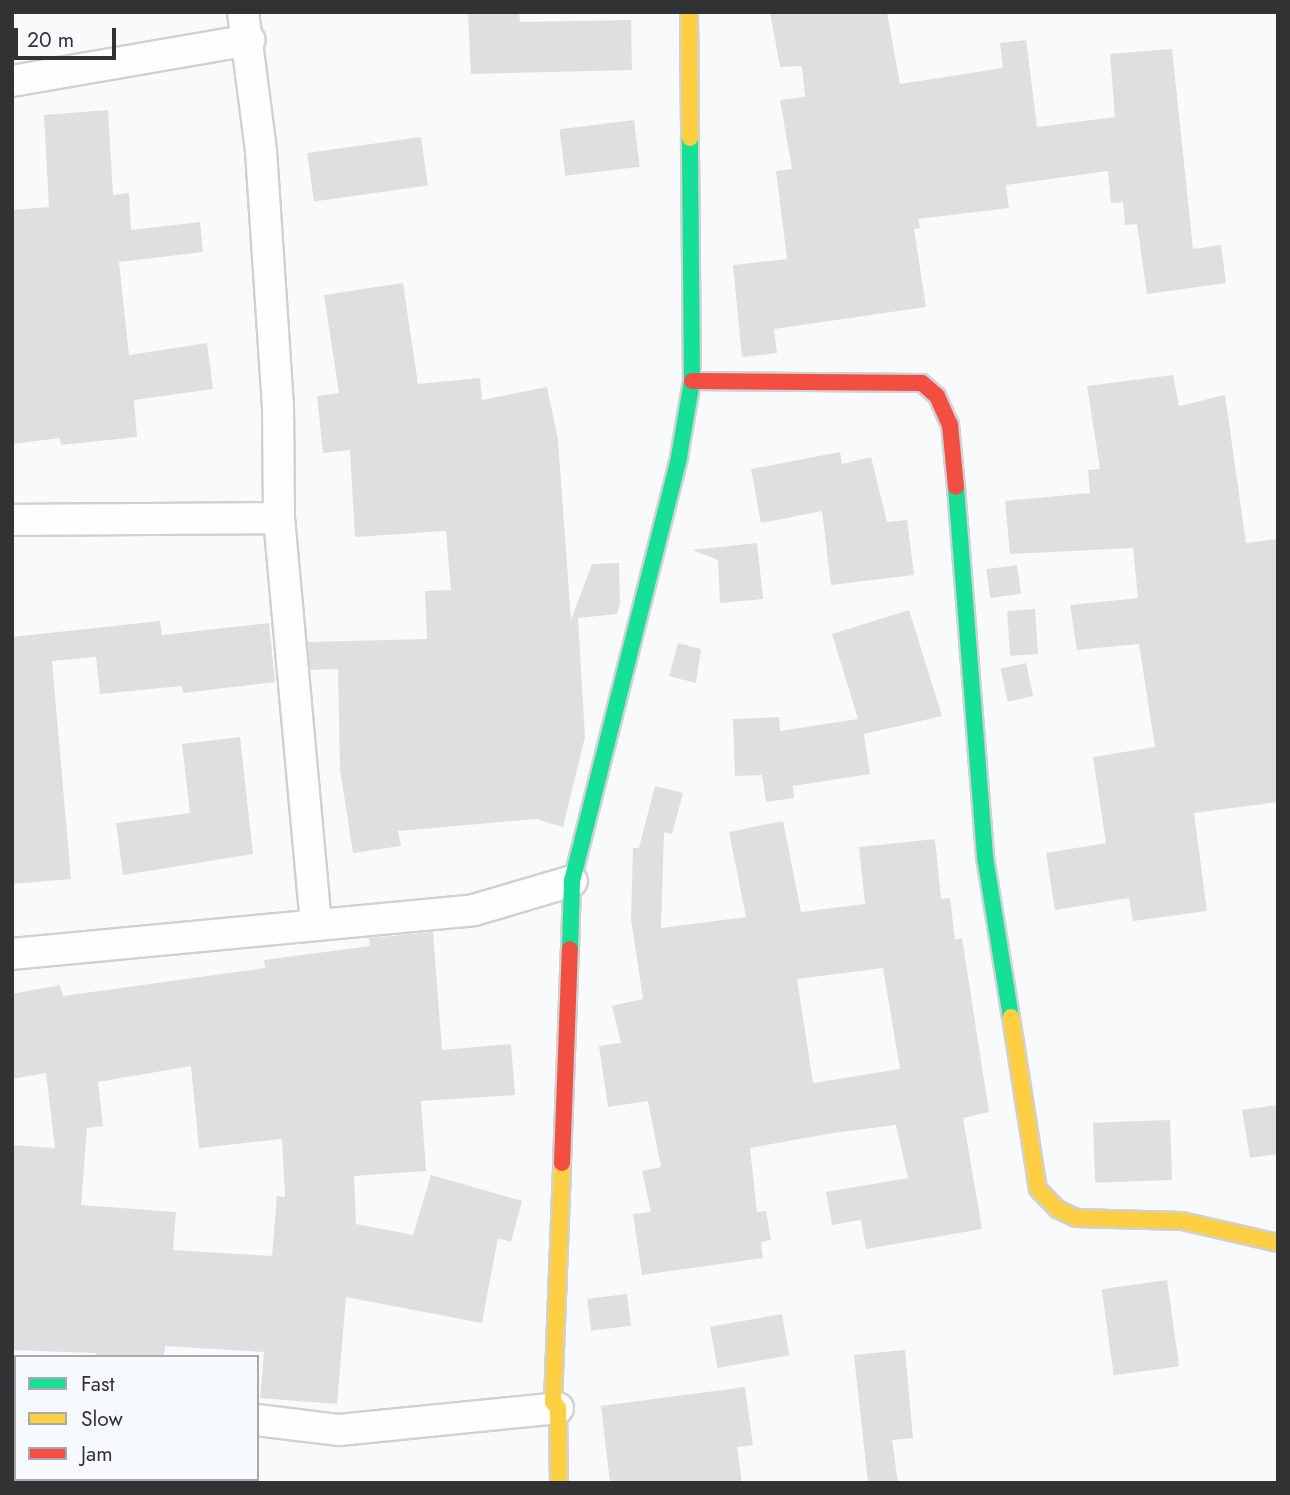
<!DOCTYPE html>
<html>
<head>
<meta charset="utf-8">
<style>
  body { margin:0 }
  #map { position:relative; width:1290px; height:1495px; overflow:hidden; background:#f8fafc; font-family:Jost,sans-serif }
  div>[style] { position:absolute }
  .building>* { inset:0; background:#dfdfe1; transform-origin:0 0 }
  .roads { filter:drop-shadow(2px 0 #cfd1d2) drop-shadow(-2px 0 #cfd1d2) drop-shadow(0 2px #cfd1d2) drop-shadow(0 -2px #cfd1d2) }
  .street>* { height:30px; margin:-15px; padding:0 15px; transform-origin:15px; border-radius:15px; background:#fefeff }
  .fast>* { height:16px; margin:-8px; padding:0 8px; transform-origin:8px; border-radius:8px; background:#16e098 }
  .slow>* { height:16px; margin:-8px; padding:0 8px; transform-origin:8px; border-radius:8px; background:#ffcf43 }
  .jam>* { height:16px; margin:-8px; padding:0 8px; transform-origin:8px; border-radius:8px; background:#f24e42 }
  span { translate:-50% -50%; white-space:nowrap; text-align:center; line-height:1.15; -webkit-text-stroke:6px #f6f9fe; paint-order:stroke }
  .frame { position:absolute; inset:0; border:14px solid #303233; pointer-events:none }
  .legend { position:absolute; left:14px; top:1355px; width:245px; height:126px; box-sizing:border-box; background:#f6f9fe; border:2px solid #a7a9ad; margin:0; padding:9px 12px; list-style:none; font-size:21px; color:#303233 }
  .legend li { display:flex; align-items:center; gap:14px; height:35px }
  .legend b { width:35px; border:2px solid #a7a9ad }
  .scale { position:absolute; left:14px; top:28px; width:102px; height:32px; box-sizing:border-box; border:4px solid #303233; border-top:0; padding-left:9px; font-size:21px; line-height:24px; white-space:nowrap; color:#303233; -webkit-text-stroke:5px #f6f9fe; paint-order:stroke }
</style>
</head>
<body>
<div id="map">
  <div class="building">
    <i style="clip-path:polygon(468px 12px,519px 12px,520px 22px,631px 20px,632px 70px,471px 74px)"></i>
    <i style="clip-path:polygon(770px 12px,887px 12px,900px 84px,1003px 68px,1000px 43px,1026px 40px,1037px 127px,1115px 117px,1110px 54px,1172px 49px,1193px 249px,1221px 245px,1226px 283px,1147px 294px,1137px 224px,1125px 225px,1123px 202px,1111px 203px,1108px 171px,1006px 185px,1009px 208px,918px 219px,920px 228px,914px 229px,926px 307px,774px 329px,777px 353px,742px 357px,733px 265px,787px 259px,776px 171px,792px 169px,780px 100px,805px 97px,802px 66px,780px 67px)"></i>
    <i style="clip-path:polygon(108px 110px,113px 195px,129px 193px,131px 230px,200px 222px,203px 252px,119px 262px,129px 355px,207px 343px,213px 389px,134px 400px,137px 437px,61px 445px,60px 438px,12px 444px,12px 210px,49px 207px,44px 115px)"></i>
    <i style="left:634px;top:120px;width:47px;height:75px;rotate:83deg"></i>
    <i style="left:421px;top:137px;width:49px;height:115px;rotate:82deg"></i>
    <i style="clip-path:polygon(403px 283px,418px 384px,480px 378px,482px 400px,547px 387px,558px 440px,571px 620px,592px 564px,619px 563px,620px 603px,617px 614px,578px 618px,585px 737px,563px 827px,536px 819px,398px 831px,401px 846px,353px 853px,340px 770px,338px 669px,310px 670px,308px 642px,427px 639px,425px 591px,451px 590px,446px 531px,355px 537px,350px 450px,323px 453px,317px 396px,339px 393px,324px 295px)"></i>
    <i style="clip-path:polygon(1173px 375px,1179px 406px,1225px 395px,1246px 543px,1278px 539px,1278px 802px,1194px 813px,1207px 911px,1133px 921px,1129px 898px,1055px 910px,1046px 853px,1106px 843px,1093px 757px,1155px 747px,1139px 644px,1077px 650px,1070px 605px,1138px 598px,1133px 548px,1010px 554px,1005px 501px,1090px 493px,1088px 470px,1100px 469px,1087px 386px)"></i>
    <i style="clip-path:polygon(840px 452px,842px 464px,871px 457px,887px 522px,907px 520px,914px 575px,831px 585px,822px 511px,761px 523px,751px 469px)"></i>
    <i style="clip-path:polygon(757px 543px,763px 599px,720px 603px,718px 560px,692px 550px)"></i>
    <i style="left:1017px;top:565px;width:29px;height:31px;rotate:82deg"></i>
    <i style="left:1035px;top:609px;width:45px;height:28px;rotate:86deg"></i>
    <i style="clip-path:polygon(909px 610px,942px 716px,864px 734px,870px 774px,793px 786px,794px 798px,766px 802px,762px 775px,735px 776px,733px 719px,779px 717px,780px 731px,858px 719px,832px 634px)"></i>
    <i style="clip-path:polygon(160px 621px,162px 635px,269px 623px,275px 682px,183px 693px,182px 686px,100px 694px,96px 657px,52px 661px,71px 879px,12px 884px,12px 637px)"></i>
    <i style="clip-path:polygon(678px 643px,701px 649px,696px 683px,669px 676px)"></i>
    <i style="left:1026px;top:663px;width:34px;height:26px;rotate:78deg"></i>
    <i style="clip-path:polygon(240px 737px,253px 854px,123px 875px,116px 823px,190px 813px,182px 744px)"></i>
    <i style="clip-path:polygon(evenodd,655px 786px,683px 793px,672px 834px,664px 832px,661px 928px,746px 917px,729px 832px,783px 821px,801px 912px,865px 904px,859px 847px,935px 839px,941px 899px,950px 898px,955px 940px,962px 938px,989px 1112px,963px 1118px,982px 1229px,866px 1249px,861px 1220px,832px 1225px,826px 1192px,908px 1178px,896px 1125px,833px 1133px,750px 1148px,757px 1212px,766px 1211px,771px 1240px,761px 1242px,763px 1258px,642px 1275px,633px 1214px,651px 1212px,642px 1171px,661px 1167px,648px 1101px,608px 1107px,599px 1046px,621px 1043px,612px 1006px,643px 999px,631px 919px,633px 848px,639px 848px,655px 786px,883px 968px,900px 1069px,813px 1083px,797px 979px,883px 968px)"></i>
    <i style="clip-path:polygon(evenodd,433px 932px,442px 1050px,511px 1044px,515px 1095px,421px 1101px,426px 1171px,354px 1176px,356px 1224px,413px 1235px,431px 1175px,522px 1201px,511px 1242px,498px 1238px,482px 1323px,346px 1297px,337px 1404px,260px 1398px,264px 1352px,165px 1346px,164px 1357px,96px 1357px,96px 1353px,12px 1350px,12px 1145px,55px 1148px,46px 1073px,12px 1079px,12px 994px,60px 985px,63px 996px,265px 968px,264px 960px,370px 946px,369px 938px,433px 932px,191px 1066px,199px 1148px,282px 1139px,285px 1197px,277px 1196px,272px 1256px,173px 1250px,176px 1212px,81px 1205px,87px 1128px,103px 1126px,98px 1082px,191px 1066px)"></i>
    <i style="clip-path:polygon(1278px 1105px,1278px 1154px,1250px 1158px,1242px 1110px)"></i>
    <i style="left:1170px;top:1120px;width:60px;height:77px;rotate:88deg"></i>
    <i style="left:1167px;top:1280px;width:87px;height:66px;rotate:82deg"></i>
    <i style="left:627px;top:1294px;width:32px;height:40px;rotate:83deg"></i>
    <i style="left:782px;top:1314px;width:42px;height:73px;rotate:80deg"></i>
    <i style="clip-path:polygon(905px 1350px,913px 1438px,892px 1440px,898px 1483px,868px 1483px,854px 1355px)"></i>
    <i style="clip-path:polygon(745px 1387px,753px 1445px,737px 1447px,742px 1483px,610px 1483px,601px 1406px)"></i>
  </div>
  <div class="roads">
    <div class="street">
      <i style="left:243px;top:12px;width:140px;rotate:82.6deg"></i>
      <i style="left:261px;top:151px;width:254px;rotate:86.2deg"></i>
      <i style="left:278px;top:404px;width:114px;rotate:89.5deg"></i>
      <i style="left:279px;top:518px;width:408px;rotate:84.8deg"></i>
      <i style="left:12px;top:81px;width:241px;rotate:-9.8deg"></i>
      <i style="left:12px;top:520px;width:267px;rotate:-0.4deg"></i>
      <i style="left:12px;top:954px;width:464px;rotate:-5.4deg"></i>
      <i style="left:474px;top:910px;width:102px;rotate:-16.5deg"></i>
      <i style="left:12px;top:1389px;width:4px;rotate:14deg"></i>
      <i style="left:257px;top:1420px;width:83px;rotate:7deg"></i>
      <i style="left:339px;top:1430px;width:220px;rotate:-5.7deg"></i>
    </div>
    <div class="fast">
      <i style="left:956px;top:487px;width:371px;rotate:85.5deg"></i>
      <i style="left:985px;top:857px;width:162px;rotate:80.8deg"></i>
      <i style="left:570px;top:949px;width:68px;rotate:-88.3deg"></i>
      <i style="left:572px;top:881px;width:437px;rotate:-75.8deg"></i>
      <i style="left:679px;top:457px;width:77px;rotate:-80.3deg"></i>
      <i style="left:692px;top:381px;width:243px;rotate:-90.5deg"></i>
    </div>
    <div class="slow">
      <i style="left:689px;top:12px;width:126px;rotate:89.5deg"></i>
      <i style="left:1011px;top:1017px;width:174px;rotate:81.1deg"></i>
      <i style="left:1038px;top:1189px;width:28px;rotate:46deg"></i>
      <i style="left:1057px;top:1209px;width:21px;rotate:25deg"></i>
      <i style="left:1076px;top:1218px;width:106px;rotate:1.6deg"></i>
      <i style="left:1182px;top:1221px;width:98px;rotate:12.9deg"></i>
      <i style="left:559px;top:1483px;width:75px;rotate:-90.8deg"></i>
      <i style="left:558px;top:1408px;width:8px;rotate:-130deg"></i>
      <i style="left:553px;top:1402px;width:239px;rotate:-87.8deg"></i>
    </div>
    <div class="jam">
      <i style="left:692px;top:381px;width:230px;rotate:0.5deg"></i>
      <i style="left:922px;top:383px;width:20px;rotate:41deg"></i>
      <i style="left:937px;top:396px;width:32px;rotate:66deg"></i>
      <i style="left:950px;top:425px;width:62px;rotate:84.5deg"></i>
      <i style="left:562px;top:1163px;width:214px;rotate:-87.9deg"></i>
    </div>
  </div>
  <div class="frame"></div>
  <ul class="legend">
  <li><b style="height:9px;background:#16e098"></b>Fast</li>
  <li><b style="height:9px;background:#ffcf43"></b>Slow</li>
  <li><b style="height:9px;background:#f24e42"></b>Jam</li>
  </ul>
  <div class="scale">20 m</div>
</div>
</body>
</html>
